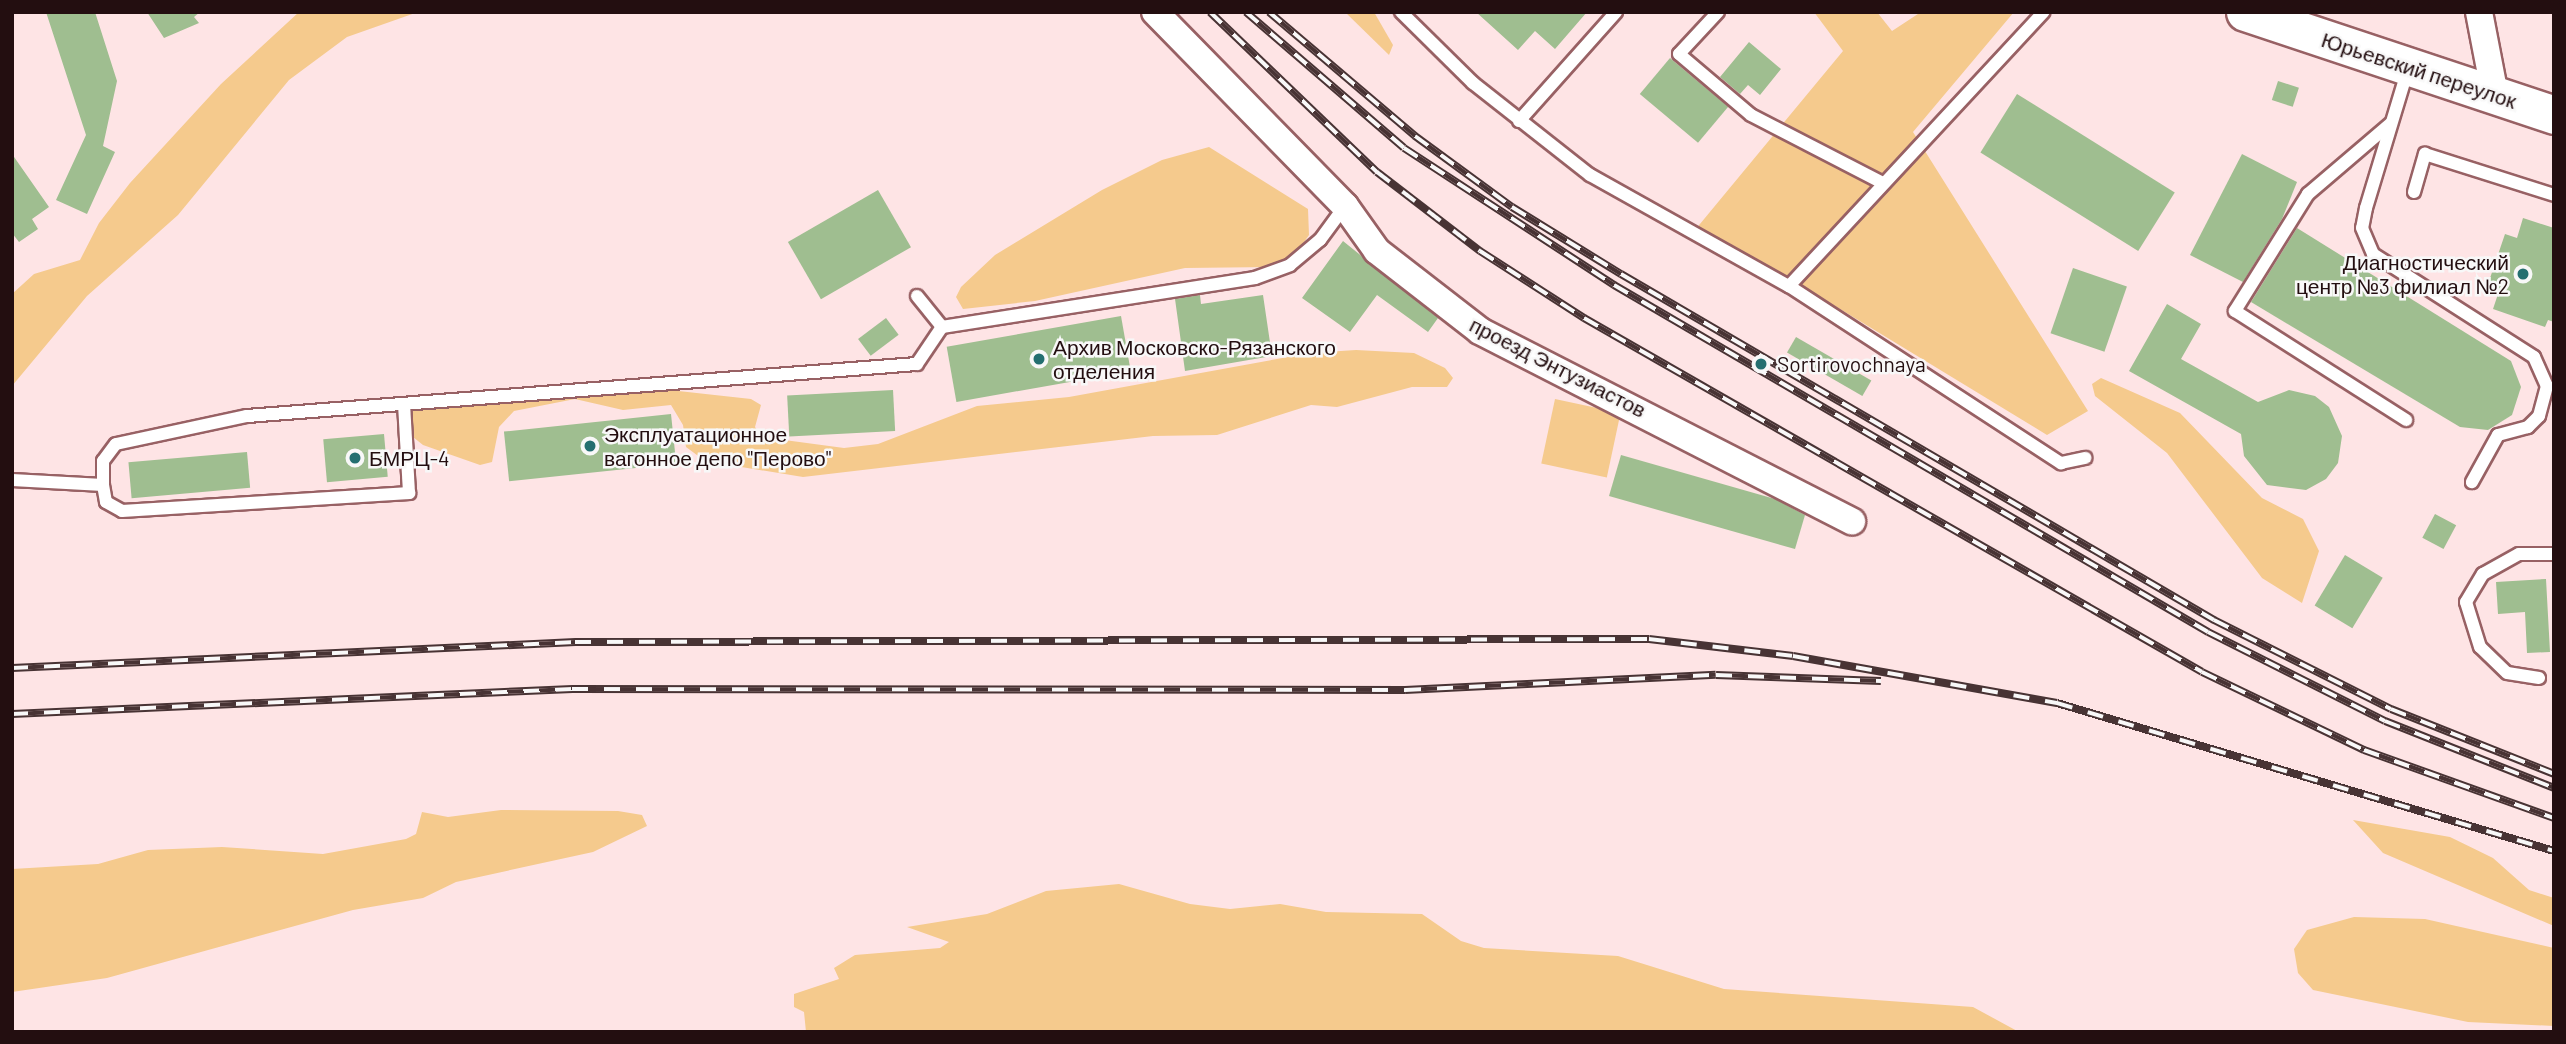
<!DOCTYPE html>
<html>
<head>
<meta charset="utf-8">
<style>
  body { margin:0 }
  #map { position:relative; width:2566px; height:1044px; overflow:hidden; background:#fee4e5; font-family:Barlow,sans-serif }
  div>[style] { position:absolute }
  .green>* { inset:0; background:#f5ca8d; transform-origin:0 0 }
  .building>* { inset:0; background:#9fbe90; transform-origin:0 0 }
  .roads { filter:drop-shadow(2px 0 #986164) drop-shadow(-2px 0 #986164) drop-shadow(0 2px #986164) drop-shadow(0 -2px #986164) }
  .lane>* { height:12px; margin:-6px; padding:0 6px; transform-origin:6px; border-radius:6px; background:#fff }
  .street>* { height:26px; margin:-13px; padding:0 13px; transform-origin:13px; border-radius:13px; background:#fff }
  .secondary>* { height:37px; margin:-18.5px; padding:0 18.5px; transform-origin:18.5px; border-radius:18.5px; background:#fff }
  .rail>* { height:8px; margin-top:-4px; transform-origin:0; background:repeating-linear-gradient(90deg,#f8f8f8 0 16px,#483334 0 32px); box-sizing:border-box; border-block:2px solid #483334 }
  .dots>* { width:19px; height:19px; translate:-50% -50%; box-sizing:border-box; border:4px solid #f8f8f8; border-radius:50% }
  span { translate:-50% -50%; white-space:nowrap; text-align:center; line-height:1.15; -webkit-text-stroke:5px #f8f8f8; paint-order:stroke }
  .street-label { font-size:21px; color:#230e10 }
  .poi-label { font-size:21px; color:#230e10 }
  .right { translate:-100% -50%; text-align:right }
  .left { translate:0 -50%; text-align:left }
  .frame { position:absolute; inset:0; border:14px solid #230e10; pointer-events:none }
</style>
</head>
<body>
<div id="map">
  <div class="green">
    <i style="clip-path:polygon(299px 12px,418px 12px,347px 37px,289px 80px,178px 215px,87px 296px,12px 386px,12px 294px,34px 274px,80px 260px,99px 223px,130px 183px,221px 84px)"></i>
    <i style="clip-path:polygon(1345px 12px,1374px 12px,1393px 45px,1389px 55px)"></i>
    <i style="clip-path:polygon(1814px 12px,1877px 12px,1892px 31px,1921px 12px,2014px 12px,1913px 132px,2088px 411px,2047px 435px,1812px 292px,1695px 230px,1843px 51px)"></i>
    <i style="clip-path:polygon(1209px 147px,1308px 209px,1309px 235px,1295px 255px,1271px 267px,1185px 268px,1035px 301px,963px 309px,956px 297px,961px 287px,995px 255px,1102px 190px,1162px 160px)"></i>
    <i style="clip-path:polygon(1356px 350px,1414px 353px,1445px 368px,1453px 378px,1447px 387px,1412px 387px,1337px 407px,1311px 405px,1217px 435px,1153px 436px,803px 477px,705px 461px,686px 447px,683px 425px,671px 405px,623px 410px,575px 399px,514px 411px,499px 427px,492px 462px,480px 465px,423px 445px,413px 437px,406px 415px,412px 404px,584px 384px,642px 387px,751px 399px,761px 405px,755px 427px,762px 437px,844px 448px,878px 444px,977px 406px,1069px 397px,1310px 353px)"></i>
    <i style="clip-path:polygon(2101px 378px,2180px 413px,2262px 498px,2303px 519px,2319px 551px,2302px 603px,2262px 578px,2167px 453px,2095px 396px,2092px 384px)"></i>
    <i style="left:1555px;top:399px;width:67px;height:66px;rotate:12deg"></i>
    <i style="clip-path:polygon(501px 810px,618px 811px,642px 815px,647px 826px,593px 852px,456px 882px,423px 898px,353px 910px,107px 978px,12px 992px,12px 869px,98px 864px,148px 850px,222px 847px,323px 854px,406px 839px,416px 834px,422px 812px,448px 817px)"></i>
    <i style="clip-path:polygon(2353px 820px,2450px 837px,2493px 858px,2529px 890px,2554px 898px,2554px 926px,2383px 853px)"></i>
    <i style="clip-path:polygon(1119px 884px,1190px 904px,1230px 909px,1280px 904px,1326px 912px,1422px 914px,1461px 941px,1484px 948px,1618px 956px,1724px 989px,1973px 1007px,2019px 1032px,806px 1032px,804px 1012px,794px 1007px,794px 994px,839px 979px,834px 968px,855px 955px,940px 948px,949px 942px,907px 927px,987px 914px,1046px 891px)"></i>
    <i style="clip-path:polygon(2354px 917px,2425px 919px,2554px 948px,2554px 1026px,2468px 1022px,2313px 990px,2298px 973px,2294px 949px,2307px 930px)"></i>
  </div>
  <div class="building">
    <i style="clip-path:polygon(46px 12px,95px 12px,117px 81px,103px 146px,115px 152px,87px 214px,56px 200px,86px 135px)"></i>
    <i style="clip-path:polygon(147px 12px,200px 12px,194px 17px,199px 23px,164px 38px)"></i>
    <i style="clip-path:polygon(1476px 12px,1587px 12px,1555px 49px,1535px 31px,1518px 50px)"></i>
    <i style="clip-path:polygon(1749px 42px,1781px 69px,1760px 95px,1748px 85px,1740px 94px,1720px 77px)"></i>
    <i style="left:1670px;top:58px;width:76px;height:47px;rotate:40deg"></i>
    <i style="left:2278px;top:81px;width:22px;height:20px;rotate:18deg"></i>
    <i style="left:2017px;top:94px;width:186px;height:69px;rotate:32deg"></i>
    <i style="clip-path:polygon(12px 154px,49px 207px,32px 219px,38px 229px,19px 242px,12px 233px)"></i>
    <i style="clip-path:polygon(2242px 154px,2297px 182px,2282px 219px,2243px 282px,2190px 255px)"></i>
    <i style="left:878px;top:190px;width:66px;height:104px;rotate:60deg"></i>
    <i style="clip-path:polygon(2523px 218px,2554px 228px,2554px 322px,2548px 320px,2545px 327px,2493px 309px,2499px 291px,2487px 287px,2505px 234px,2517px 238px)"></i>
    <i style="clip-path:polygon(2297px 228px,2511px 361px,2521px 387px,2512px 415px,2488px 430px,2460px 427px,2251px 302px)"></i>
    <i style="clip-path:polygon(1343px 241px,1438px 318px,1428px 332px,1377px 295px,1350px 332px,1302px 298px)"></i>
    <i style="left:2073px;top:268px;width:57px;height:69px;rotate:19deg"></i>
    <i style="clip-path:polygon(1200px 295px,1201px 304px,1263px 295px,1272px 356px,1185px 371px,1175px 299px)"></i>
    <i style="clip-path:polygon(2167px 304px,2201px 324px,2181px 359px,2258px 402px,2289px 390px,2315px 396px,2329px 407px,2342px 436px,2338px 463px,2326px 479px,2306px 490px,2267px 485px,2244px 456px,2241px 434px,2129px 371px)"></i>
    <i style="left:1121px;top:316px;width:56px;height:177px;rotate:80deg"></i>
    <i style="left:886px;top:318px;width:21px;height:35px;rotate:53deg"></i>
    <i style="left:1796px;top:337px;width:87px;height:18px;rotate:30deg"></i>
    <i style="left:893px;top:390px;width:41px;height:106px;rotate:87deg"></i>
    <i style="left:671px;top:414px;width:50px;height:168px;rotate:84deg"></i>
    <i style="left:384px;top:434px;width:43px;height:61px;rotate:85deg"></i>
    <i style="left:247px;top:452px;width:36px;height:119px;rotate:85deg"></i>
    <i style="clip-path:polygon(1621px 455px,1775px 499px,1805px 515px,1795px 549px,1609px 496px)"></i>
    <i style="left:2435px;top:514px;width:24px;height:27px;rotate:28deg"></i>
    <i style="left:2345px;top:555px;width:44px;height:59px;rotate:31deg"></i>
    <i style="clip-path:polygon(2546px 579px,2550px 652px,2527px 653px,2525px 612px,2498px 614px,2496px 582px)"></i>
  </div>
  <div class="roads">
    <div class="lane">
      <i style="left:1401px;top:12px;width:101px;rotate:44.6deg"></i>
      <i style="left:1473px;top:83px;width:149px;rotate:38.2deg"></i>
      <i style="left:1590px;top:175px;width:228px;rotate:29.2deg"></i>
      <i style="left:1789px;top:286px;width:374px;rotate:-47.1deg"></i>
      <i style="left:1718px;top:12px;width:57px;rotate:132.9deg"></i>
      <i style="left:1679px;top:54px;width:94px;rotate:40.3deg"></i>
      <i style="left:1751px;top:115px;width:148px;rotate:27.3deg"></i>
      <i style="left:2408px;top:69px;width:145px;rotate:106.8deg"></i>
      <i style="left:2366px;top:208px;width:20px;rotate:101deg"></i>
      <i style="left:2362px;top:228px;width:28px;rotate:67deg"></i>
      <i style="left:2373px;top:254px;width:191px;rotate:32.6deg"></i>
      <i style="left:2534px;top:357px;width:32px;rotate:66deg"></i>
      <i style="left:2547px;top:386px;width:31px;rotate:105deg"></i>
      <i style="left:2539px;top:416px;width:16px;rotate:135deg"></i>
      <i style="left:2528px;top:427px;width:31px;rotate:165deg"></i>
      <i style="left:2498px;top:435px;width:54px;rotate:119deg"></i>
      <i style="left:1519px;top:121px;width:146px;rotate:-48.3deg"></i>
      <i style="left:2390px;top:124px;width:108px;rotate:139.5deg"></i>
      <i style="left:2308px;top:194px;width:138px;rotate:122deg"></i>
      <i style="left:2235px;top:311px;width:203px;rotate:32.5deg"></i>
      <i style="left:2414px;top:192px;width:40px;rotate:-74deg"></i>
      <i style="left:2425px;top:154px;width:135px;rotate:17.6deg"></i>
      <i style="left:1789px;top:286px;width:325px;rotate:33.1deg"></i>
      <i style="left:2061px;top:463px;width:25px;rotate:-12deg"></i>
      <i style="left:917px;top:296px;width:40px;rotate:51deg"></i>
      <i style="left:12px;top:480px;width:91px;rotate:3.1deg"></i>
      <i style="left:103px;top:485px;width:24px;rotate:-90deg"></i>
      <i style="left:103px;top:461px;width:21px;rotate:-53deg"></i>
      <i style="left:116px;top:444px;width:134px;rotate:-12.1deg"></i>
      <i style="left:247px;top:416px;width:672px;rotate:-4.44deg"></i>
      <i style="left:917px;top:364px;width:45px;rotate:-56deg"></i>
      <i style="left:942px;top:327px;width:317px;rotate:-8.9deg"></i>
      <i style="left:1255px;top:278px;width:37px;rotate:-20deg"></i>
      <i style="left:1290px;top:265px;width:39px;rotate:-40deg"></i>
      <i style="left:1320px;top:240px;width:42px;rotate:-53.7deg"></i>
      <i style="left:103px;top:485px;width:17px;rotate:80deg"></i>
      <i style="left:106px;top:502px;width:18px;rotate:29deg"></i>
      <i style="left:122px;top:511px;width:288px;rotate:-3.6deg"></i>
      <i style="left:409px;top:493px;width:89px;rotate:-93.2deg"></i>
      <i style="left:2539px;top:678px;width:32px;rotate:-171deg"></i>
      <i style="left:2507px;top:673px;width:37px;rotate:-136deg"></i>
      <i style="left:2480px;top:647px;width:47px;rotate:-107.3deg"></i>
      <i style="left:2466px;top:602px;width:33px;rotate:-59deg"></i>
      <i style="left:2483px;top:574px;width:41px;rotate:-29.1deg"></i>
      <i style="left:2519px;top:554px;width:35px"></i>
    </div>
    <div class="street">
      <i style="left:1155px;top:12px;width:272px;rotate:45.6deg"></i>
      <i style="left:1345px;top:206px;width:55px;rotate:54.6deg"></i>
      <i style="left:1377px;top:251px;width:130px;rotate:37.8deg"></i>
      <i style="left:1480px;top:331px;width:418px;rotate:27.1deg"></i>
      <i style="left:2479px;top:12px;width:85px;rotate:79.1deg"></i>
    </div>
    <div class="secondary">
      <i style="left:2245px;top:12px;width:326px;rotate:18.4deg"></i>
    </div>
  </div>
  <div class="rail">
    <i style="left:1210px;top:12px;width:231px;rotate:43.8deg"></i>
    <i style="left:1377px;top:172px;width:130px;rotate:37.5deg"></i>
    <i style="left:1480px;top:251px;width:124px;rotate:32.8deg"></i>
    <i style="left:1584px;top:318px;width:712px;rotate:29.8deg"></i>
    <i style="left:2202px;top:672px;width:180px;rotate:25.7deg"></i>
    <i style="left:2364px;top:750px;width:202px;rotate:19.7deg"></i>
    <i style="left:1246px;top:12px;width:208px;rotate:40.7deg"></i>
    <i style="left:1404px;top:148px;width:251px;rotate:33.1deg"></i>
    <i style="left:1614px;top:285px;width:688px;rotate:30.29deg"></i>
    <i style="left:2208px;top:632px;width:198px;rotate:26.7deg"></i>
    <i style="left:2385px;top:721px;width:182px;rotate:21.6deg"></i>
    <i style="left:1269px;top:12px;width:192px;rotate:40.3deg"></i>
    <i style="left:1415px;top:136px;width:120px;rotate:36.2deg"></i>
    <i style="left:1512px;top:207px;width:128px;rotate:31.6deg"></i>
    <i style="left:1621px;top:274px;width:687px;rotate:30.26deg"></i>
    <i style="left:2214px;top:620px;width:198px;rotate:26.7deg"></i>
    <i style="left:2391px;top:709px;width:175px;rotate:21.7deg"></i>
    <i style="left:12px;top:668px;width:564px;rotate:-2.64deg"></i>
    <i style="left:575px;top:642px;width:1074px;rotate:-0.16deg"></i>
    <i style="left:1649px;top:639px;width:145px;rotate:6.7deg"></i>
    <i style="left:1793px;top:656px;width:268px;rotate:10.1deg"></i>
    <i style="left:2057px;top:703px;width:519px;rotate:16.58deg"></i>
    <i style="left:12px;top:714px;width:561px;rotate:-2.56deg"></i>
    <i style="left:572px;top:689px;width:833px;rotate:0.07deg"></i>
    <i style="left:1405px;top:690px;width:311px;rotate:-2.8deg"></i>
    <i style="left:1716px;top:675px;width:165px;rotate:2.1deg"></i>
  </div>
  <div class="dots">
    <i style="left:2523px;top:274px;background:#246f70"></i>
    <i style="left:1039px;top:359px;background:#246f70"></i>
    <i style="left:1761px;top:364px;background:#246f70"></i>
    <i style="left:590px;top:446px;background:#246f70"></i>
    <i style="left:355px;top:458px;background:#246f70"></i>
  </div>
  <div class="street-label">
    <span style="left:2419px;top:70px;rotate:18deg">Юрьевский переулок</span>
    <span style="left:1558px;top:367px;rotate:27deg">проезд Энтузиастов</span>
  </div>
  <div class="poi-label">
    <span class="right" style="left:2509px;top:274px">Диагностический<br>центр №3 филиал №2</span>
    <span class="left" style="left:1053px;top:359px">Архив Московско-Рязанского<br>отделения</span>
    <span class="left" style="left:1777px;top:364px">Sortirovochnaya</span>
    <span class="left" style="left:604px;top:446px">Эксплуатационное<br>вагонное депо "Перово"</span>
    <span class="left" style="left:369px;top:458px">БМРЦ-4</span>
  </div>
  <div class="frame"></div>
</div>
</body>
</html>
